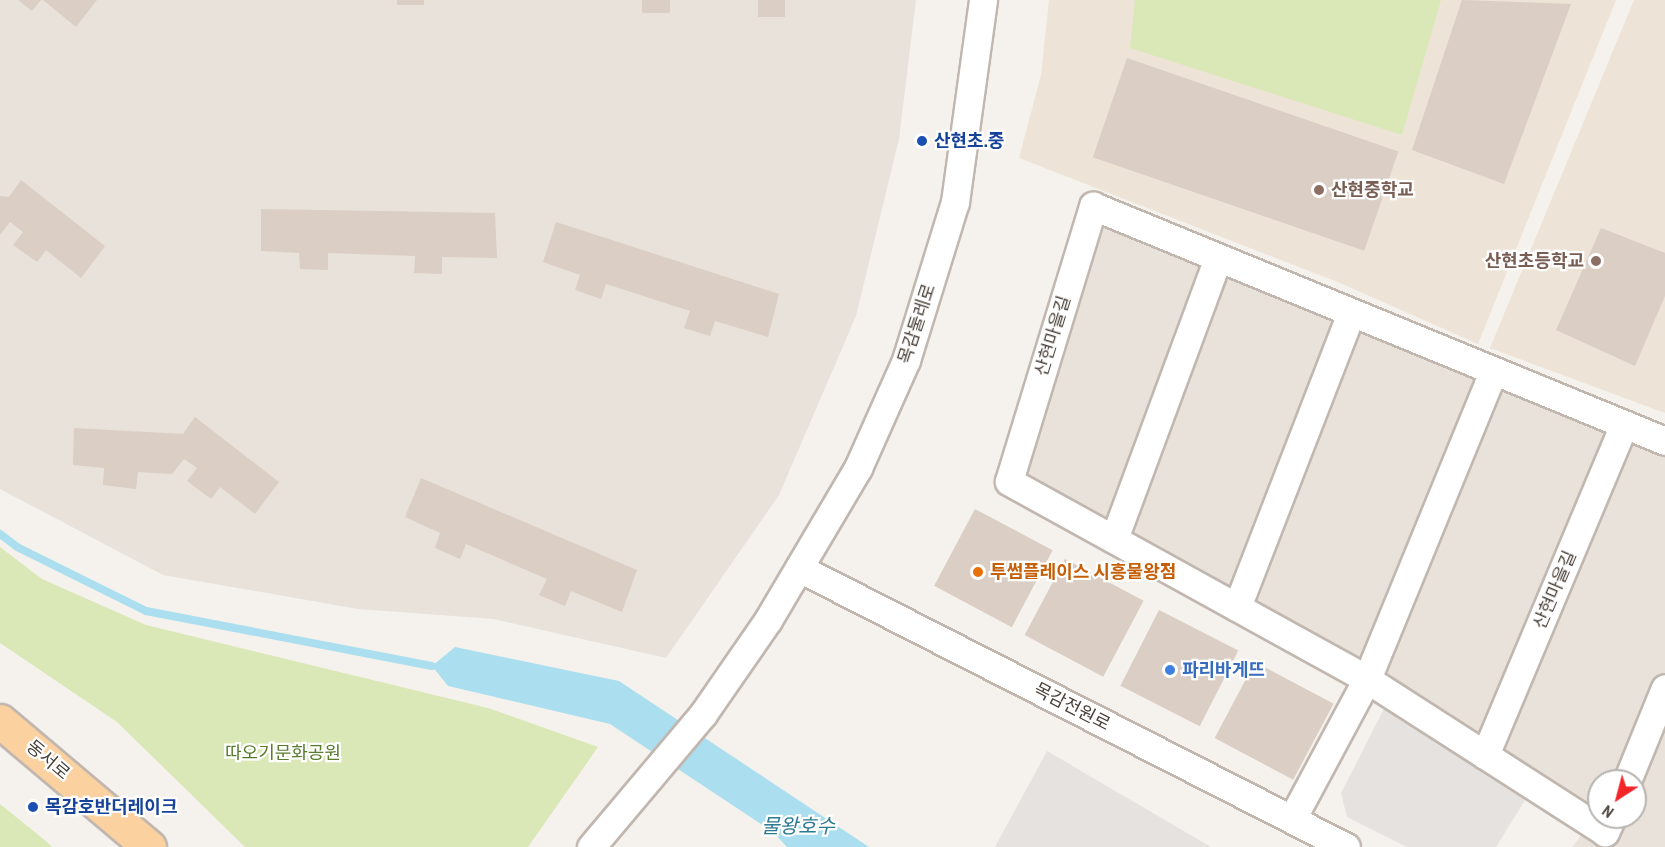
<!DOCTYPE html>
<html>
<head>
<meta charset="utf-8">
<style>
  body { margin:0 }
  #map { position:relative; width:1665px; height:847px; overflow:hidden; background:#f5f1ec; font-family:"Archivo Narrow","Noto Sans KR",sans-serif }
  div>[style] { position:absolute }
  .residential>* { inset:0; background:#e9e2da }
  .education>* { inset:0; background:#eee3d7 }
  .green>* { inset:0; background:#dae8b7 }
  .parking>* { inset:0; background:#e5e2e0 }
  .water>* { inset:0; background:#abdfef }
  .stream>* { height:8px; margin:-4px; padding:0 4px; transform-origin:4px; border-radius:4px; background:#abdfef }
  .building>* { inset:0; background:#dacec5; transform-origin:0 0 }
  .roads { filter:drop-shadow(2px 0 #c1b7af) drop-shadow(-2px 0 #c1b7af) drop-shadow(0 2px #c1b7af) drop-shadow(0 -2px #c1b7af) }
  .minor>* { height:27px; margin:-13.5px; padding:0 13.5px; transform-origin:13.5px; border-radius:13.5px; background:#fff }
  .major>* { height:33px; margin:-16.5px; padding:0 16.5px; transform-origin:16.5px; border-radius:16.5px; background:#fbd19f }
  .dots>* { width:16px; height:16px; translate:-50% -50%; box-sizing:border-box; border:3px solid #fff; border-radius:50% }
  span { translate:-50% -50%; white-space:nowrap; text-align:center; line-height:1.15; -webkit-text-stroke:4.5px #fff; paint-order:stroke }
  .transit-label { font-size:18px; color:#164399; font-weight:700 }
  .left { translate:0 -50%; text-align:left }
  .education-label { font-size:18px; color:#785e54; font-weight:700 }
  .right { translate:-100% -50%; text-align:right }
  .street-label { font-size:18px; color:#4a413a }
  .food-label { font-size:18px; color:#c56008; font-weight:700 }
  .shop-label { font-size:18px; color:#366cbe; font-weight:700 }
  .park-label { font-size:18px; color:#587b2d }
  .water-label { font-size:20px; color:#2d7a93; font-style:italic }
  .north { position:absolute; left:1587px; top:769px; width:60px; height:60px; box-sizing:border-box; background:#fff; border:2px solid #b7b3b0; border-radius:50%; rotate:216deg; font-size:16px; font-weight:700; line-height:24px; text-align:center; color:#4a413a }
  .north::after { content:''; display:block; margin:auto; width:21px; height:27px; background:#f32529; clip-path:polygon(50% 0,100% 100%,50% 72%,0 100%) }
</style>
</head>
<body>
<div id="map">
  <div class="residential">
    <i style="clip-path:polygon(0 0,916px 0,899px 139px,856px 316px,779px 495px,666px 658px,494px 619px,358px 609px,163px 575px,0 489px)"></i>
    <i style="clip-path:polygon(evenodd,1097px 225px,1665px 454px,1665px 847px,1572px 847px,1596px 817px,1020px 475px,1097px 225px,1599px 781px,1635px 781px,1635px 817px,1599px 817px,1599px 781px)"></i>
  </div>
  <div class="education">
    <i style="clip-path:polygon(1049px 0,1616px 0,1478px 344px,1340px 283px,1019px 158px,1041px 75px)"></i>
    <i style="clip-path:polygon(1634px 0,1665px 0,1665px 413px,1490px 348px)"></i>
  </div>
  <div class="green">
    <i style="clip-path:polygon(1135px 0,1441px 0,1402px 135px,1130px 48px)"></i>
    <i style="clip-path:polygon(0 547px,42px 579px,146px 625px,488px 708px,598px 747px,528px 847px,245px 847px,117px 722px,0 643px)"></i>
    <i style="clip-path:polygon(0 804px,47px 842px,52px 847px,0 847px)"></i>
  </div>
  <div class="parking">
    <i style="clip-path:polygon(1387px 703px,1527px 797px,1496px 847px,1407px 847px,1347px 817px,1341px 793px)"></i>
    <i style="clip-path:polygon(1047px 751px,1211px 847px,995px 847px)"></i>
  </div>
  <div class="water">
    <i style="clip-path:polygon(455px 647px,619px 681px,869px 847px,787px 847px,773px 832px,610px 724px,448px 686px,432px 666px)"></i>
  </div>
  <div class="stream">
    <i style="left:0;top:534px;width:21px;rotate:37deg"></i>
    <i style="left:17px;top:547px;width:144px;rotate:26.4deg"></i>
    <i style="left:146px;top:611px;width:291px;rotate:10.9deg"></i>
  </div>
  <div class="building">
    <i style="clip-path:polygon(18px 0,41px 0,32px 11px)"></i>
    <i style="clip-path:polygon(43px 0,97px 0,76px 27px)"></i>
    <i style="left:397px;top:0;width:27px;height:5px"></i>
    <i style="left:642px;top:0;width:28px;height:13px"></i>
    <i style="left:758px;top:0;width:27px;height:17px"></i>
    <i style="clip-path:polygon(1462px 0,1571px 4px,1504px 184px,1412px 150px)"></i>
    <i style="left:1127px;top:58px;width:287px;height:105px;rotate:19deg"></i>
    <i style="clip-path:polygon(21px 180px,105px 246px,81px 278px,46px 250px,37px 262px,13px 245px,23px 232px,10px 222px,0 235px,0 196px,9px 197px)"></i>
    <i style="clip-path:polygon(261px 209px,495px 213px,497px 258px,442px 257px,442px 274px,414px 273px,415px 256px,328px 253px,328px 270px,300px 269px,299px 253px,261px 251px)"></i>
    <i style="clip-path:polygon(556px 222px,779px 294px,768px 337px,715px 321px,710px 336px,684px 328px,690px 311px,606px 284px,601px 299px,575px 290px,580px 275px,543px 262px)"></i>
    <i style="clip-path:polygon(1601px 228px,1665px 253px,1665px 296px,1635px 366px,1556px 330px)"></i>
    <i style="clip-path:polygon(195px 417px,279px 482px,255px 514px,220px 487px,211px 499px,187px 481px,197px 468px,184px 459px,172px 474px,138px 472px,136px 489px,103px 485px,104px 468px,73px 465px,74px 428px,183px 434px)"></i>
    <i style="clip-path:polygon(421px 478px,637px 570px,622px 612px,571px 591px,565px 606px,539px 595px,547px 579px,466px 544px,460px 559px,435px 548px,440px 533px,405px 517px)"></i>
    <i style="left:975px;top:509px;width:88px;height:87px;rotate:28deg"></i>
    <i style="left:1065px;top:559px;width:89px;height:86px;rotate:28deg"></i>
    <i style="left:1159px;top:610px;width:89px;height:85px;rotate:27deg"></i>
    <i style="left:1255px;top:662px;width:89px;height:86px;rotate:28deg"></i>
  </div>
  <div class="roads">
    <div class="minor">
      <i style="left:1114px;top:539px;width:300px;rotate:-69.7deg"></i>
      <i style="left:799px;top:568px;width:614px;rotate:27.02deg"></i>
      <i style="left:1237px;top:607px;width:315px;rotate:-68.8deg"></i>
      <i style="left:1485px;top:755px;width:358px;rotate:-67.2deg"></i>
      <i style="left:1627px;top:781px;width:100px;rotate:-67.8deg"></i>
      <i style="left:1612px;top:817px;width:17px;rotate:115deg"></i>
      <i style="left:1605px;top:832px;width:283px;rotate:-147.3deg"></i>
      <i style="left:1367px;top:679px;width:409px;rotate:-151.1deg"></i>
      <i style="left:1009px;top:481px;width:288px;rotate:-73deg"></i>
      <i style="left:1093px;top:206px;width:618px;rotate:22.33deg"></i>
      <i style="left:1292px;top:819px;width:159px;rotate:-61.8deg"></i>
      <i style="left:1367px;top:679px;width:332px;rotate:-67.7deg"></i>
      <i style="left:591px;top:847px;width:174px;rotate:-49.9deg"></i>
      <i style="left:703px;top:714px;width:114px;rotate:-55.3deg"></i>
      <i style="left:768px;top:620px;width:177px;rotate:-59.4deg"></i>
      <i style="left:858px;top:468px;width:118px;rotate:-66deg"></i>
      <i style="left:906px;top:360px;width:165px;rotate:-72.8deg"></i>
      <i style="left:955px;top:202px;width:204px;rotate:-82.1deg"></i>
    </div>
    <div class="major">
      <i style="left:0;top:721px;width:195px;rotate:40.2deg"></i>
    </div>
  </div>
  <div class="dots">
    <i style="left:922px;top:141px;background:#1a4fb4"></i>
    <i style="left:1319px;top:190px;background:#8d6e63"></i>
    <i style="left:1596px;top:261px;background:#8d6e63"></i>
    <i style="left:978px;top:572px;background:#e8710a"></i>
    <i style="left:1170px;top:670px;background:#3f7fe0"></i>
    <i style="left:33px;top:807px;background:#1a4fb4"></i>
  </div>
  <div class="transit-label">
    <span class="left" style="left:934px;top:141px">산현초.중</span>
    <span class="left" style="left:45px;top:807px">목감호반더레이크</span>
  </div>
  <div class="education-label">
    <span class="left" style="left:1331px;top:190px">산현중학교</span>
    <span class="right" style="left:1584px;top:261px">산현초등학교</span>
  </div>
  <div class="street-label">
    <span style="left:917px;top:324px;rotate:-72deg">목감둘레로</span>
    <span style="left:1053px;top:336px;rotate:-73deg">산현마을길</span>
    <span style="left:1555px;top:590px;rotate:-67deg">산현마을길</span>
    <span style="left:1072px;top:707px;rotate:27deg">목감전원로</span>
    <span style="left:48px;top:760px;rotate:40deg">동서로</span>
  </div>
  <div class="food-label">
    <span class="left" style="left:990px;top:572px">투썸플레이스 시흥물왕점</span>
  </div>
  <div class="shop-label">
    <span class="left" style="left:1182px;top:670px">파리바게뜨</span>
  </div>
  <div class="park-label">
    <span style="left:283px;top:753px">따오기문화공원</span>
  </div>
  <div class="water-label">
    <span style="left:798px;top:825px">물왕호수</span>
  </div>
  <div class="north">N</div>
</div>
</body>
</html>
